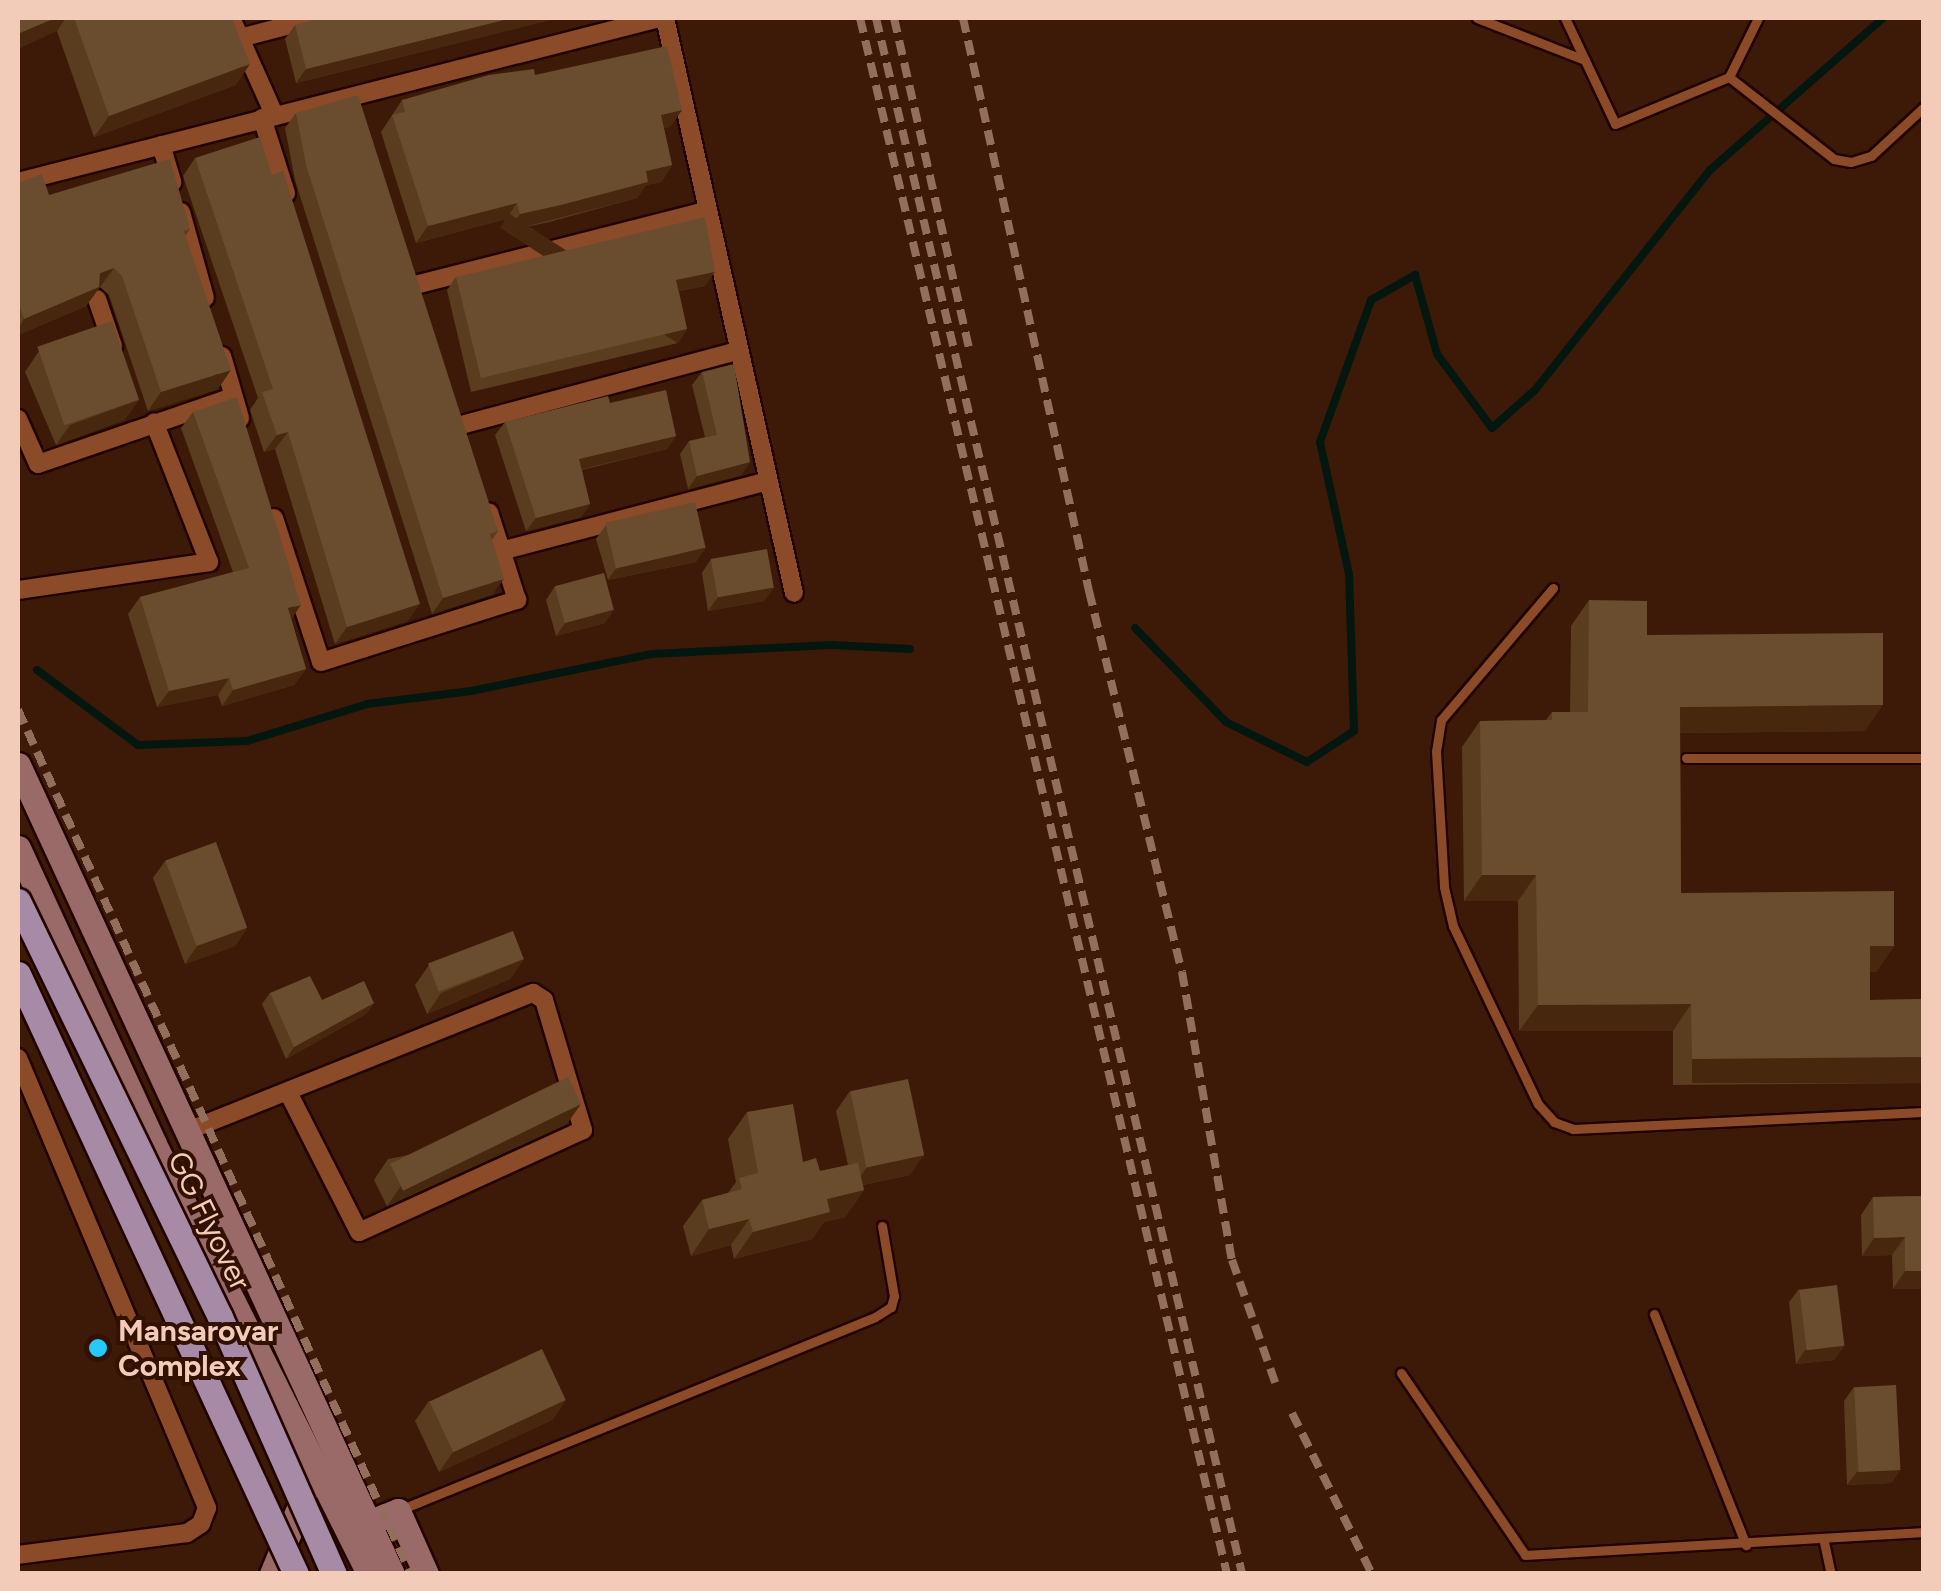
<!DOCTYPE html>
<html>
<head>
<meta charset="utf-8">
<style>
  body { margin:0 }
  #map { position:relative; width:1941px; height:1591px; overflow:hidden; background:#3d1a08; font-family:Figtree,sans-serif }
  div>[style] { position:absolute }
  .stream>* { height:8px; margin:-4px; padding:0 4px; transform-origin:4px; border-radius:4px; background:#03170f }
  .roads { filter:drop-shadow(2px 0 #220300) drop-shadow(-2px 0 #220300) drop-shadow(0 2px #220300) drop-shadow(0 -2px #220300) }
  .lane>* { height:9px; margin:-4.5px; padding:0 4.5px; transform-origin:4.5px; border-radius:4.5px; background:#8c4b28 }
  .street>* { height:18px; margin:-9px; padding:0 9px; transform-origin:9px; border-radius:9px; background:#8c4b28 }
  .secondary>* { height:25px; margin:-12.5px; padding:0 12.5px; transform-origin:12.5px; border-radius:12.5px; background:#996a67 }
  .rail>* { height:8px; margin-top:-4px; transform-origin:0; background:repeating-linear-gradient(90deg,#936e5c 0 15px,transparent 0 23px) }
  .bridges { filter:drop-shadow(2px 0 #220300) drop-shadow(-2px 0 #220300) drop-shadow(0 2px #220300) drop-shadow(0 -2px #220300) }
  .primary-bridge>* { height:25px; margin:-12.5px; padding:0 12.5px; transform-origin:12.5px; border-radius:12.5px; background:#a68aa6 }
  .wall>* { inset:0; background:#593d1e }
  .shaded-wall>* { inset:0; background:#47280e; transform-origin:0 0 }
  .building>* { inset:0; background:#6a4c2e; transform-origin:0 0 }
  .dots>* { width:28px; height:28px; translate:-50% -50%; box-sizing:border-box; border:5px solid #321101; border-radius:50% }
  span { translate:-50% -50%; white-space:nowrap; text-align:center; line-height:1.15; -webkit-text-stroke:8px #321101; paint-order:stroke }
  .street-label { font-size:30px; color:#f2cbb9 }
  .poi-label { font-size:30px; color:#f2cbb9; font-weight:700 }
  .left { translate:0 -50%; text-align:left }
  .frame { position:absolute; inset:0; border:20px solid #f2cbb9; pointer-events:none }
</style>
</head>
<body>
<div id="map">
  <div class="stream">
    <i style="left:1135px;top:628px;width:131px;rotate:45.9deg"></i>
    <i style="left:1226px;top:722px;width:90px;rotate:26.3deg"></i>
    <i style="left:1307px;top:762px;width:56px;rotate:-33.4deg"></i>
    <i style="left:1354px;top:731px;width:157px;rotate:-91.8deg"></i>
    <i style="left:1349px;top:574px;width:135px;rotate:-102.4deg"></i>
    <i style="left:1320px;top:442px;width:151px;rotate:-70.2deg"></i>
    <i style="left:1371px;top:300px;width:51px;rotate:-29.6deg"></i>
    <i style="left:1415px;top:275px;width:82px;rotate:74.4deg"></i>
    <i style="left:1437px;top:354px;width:92px;rotate:53.4deg"></i>
    <i style="left:1492px;top:428px;width:57px;rotate:-41.5deg"></i>
    <i style="left:1535px;top:390px;width:281px;rotate:-51.5deg"></i>
    <i style="left:1710px;top:170px;width:230px;rotate:-41.3deg"></i>
    <i style="left:37px;top:670px;width:126px;rotate:36.6deg"></i>
    <i style="left:138px;top:745px;width:109px;rotate:-2.1deg"></i>
    <i style="left:247px;top:741px;width:126px;rotate:-17.1deg"></i>
    <i style="left:367px;top:704px;width:105px;rotate:-7.1deg"></i>
    <i style="left:471px;top:691px;width:185px;rotate:-11.6deg"></i>
    <i style="left:652px;top:654px;width:179px;rotate:-2.9deg"></i>
    <i style="left:831px;top:645px;width:79px;rotate:2.9deg"></i>
  </div>
  <div class="roads">
    <div class="lane">
      <i style="left:1477px;top:18px;width:116px;rotate:21.3deg"></i>
      <i style="left:1565px;top:18px;width:117px;rotate:64.7deg"></i>
      <i style="left:1615px;top:124px;width:123px;rotate:-22.4deg"></i>
      <i style="left:1729px;top:77px;width:133px;rotate:38deg"></i>
      <i style="left:1834px;top:159px;width:17px;rotate:10deg"></i>
      <i style="left:1851px;top:162px;width:21px;rotate:-17deg"></i>
      <i style="left:1871px;top:156px;width:72px;rotate:-42.8deg"></i>
      <i style="left:1729px;top:77px;width:66px;rotate:-63.8deg"></i>
      <i style="left:1553px;top:588px;width:173px;rotate:130.3deg"></i>
      <i style="left:1441px;top:720px;width:31px;rotate:99deg"></i>
      <i style="left:1436px;top:751px;width:136px;rotate:86.6deg"></i>
      <i style="left:1444px;top:887px;width:40px;rotate:77deg"></i>
      <i style="left:1453px;top:926px;width:197px;rotate:64.5deg"></i>
      <i style="left:1538px;top:1104px;width:24px;rotate:48deg"></i>
      <i style="left:1554px;top:1122px;width:20px;rotate:20deg"></i>
      <i style="left:1573px;top:1129px;width:351px;rotate:-2.8deg"></i>
      <i style="left:1686px;top:758px;width:238px"></i>
      <i style="left:1654px;top:1314px;width:249px;rotate:68.3deg"></i>
      <i style="left:1401px;top:1373px;width:220px;rotate:55.7deg"></i>
      <i style="left:1525px;top:1555px;width:400px;rotate:-3.3deg"></i>
      <i style="left:402px;top:1509px;width:510px;rotate:-22.09deg"></i>
      <i style="left:875px;top:1317px;width:19px;rotate:-32deg"></i>
      <i style="left:891px;top:1307px;width:11px;rotate:-75deg"></i>
      <i style="left:894px;top:1296px;width:71px;rotate:-99.7deg"></i>
      <i style="left:1824px;top:1542px;width:33px;rotate:78deg"></i>
    </div>
    <div class="street">
      <i style="left:231px;top:18px;width:105px;rotate:65.9deg"></i>
      <i style="left:665px;top:18px;width:589px;rotate:77.36deg"></i>
      <i style="left:240px;top:38px;width:79px;rotate:-14.7deg"></i>
      <i style="left:262px;top:118px;width:79px;rotate:72.3deg"></i>
      <i style="left:161px;top:145px;width:39px;rotate:73deg"></i>
      <i style="left:18px;top:182px;width:662px;rotate:-14.35deg"></i>
      <i style="left:181px;top:212px;width:89px;rotate:74.4deg"></i>
      <i style="left:415px;top:285px;width:299px;rotate:-14.3deg"></i>
      <i style="left:97px;top:299px;width:50px;rotate:71.2deg"></i>
      <i style="left:222px;top:356px;width:65px;rotate:73.8deg"></i>
      <i style="left:18px;top:419px;width:49px;rotate:66deg"></i>
      <i style="left:38px;top:464px;width:206px;rotate:-19deg"></i>
      <i style="left:461px;top:425px;width:286px;rotate:-15deg"></i>
      <i style="left:274px;top:518px;width:151px;rotate:71.9deg"></i>
      <i style="left:321px;top:662px;width:206px;rotate:-17.6deg"></i>
      <i style="left:517px;top:600px;width:92px;rotate:-107.7deg"></i>
      <i style="left:501px;top:551px;width:276px;rotate:-14.7deg"></i>
      <i style="left:18px;top:590px;width:193px;rotate:-8.3deg"></i>
      <i style="left:209px;top:562px;width:150px;rotate:-111.4deg"></i>
      <i style="left:18px;top:1058px;width:488px;rotate:67.2deg"></i>
      <i style="left:207px;top:1508px;width:17px;rotate:111deg"></i>
      <i style="left:201px;top:1524px;width:17px;rotate:147deg"></i>
      <i style="left:187px;top:1533px;width:170px;rotate:172.6deg"></i>
      <i style="left:185px;top:1132px;width:375px;rotate:-21.8deg"></i>
      <i style="left:533px;top:993px;width:13px;rotate:32deg"></i>
      <i style="left:544px;top:1000px;width:136px;rotate:73.3deg"></i>
      <i style="left:583px;top:1130px;width:246px;rotate:155.5deg"></i>
      <i style="left:359px;top:1232px;width:157px;rotate:-116.9deg"></i>
    </div>
    <div class="secondary">
      <i style="left:18px;top:765px;width:891px;rotate:65.19deg"></i>
      <i style="left:18px;top:848px;width:326px;rotate:65.3deg"></i>
      <i style="left:154px;top:1144px;width:481px;rotate:63.4deg"></i>
      <i style="left:368px;top:1523px;width:32px;rotate:-22deg"></i>
      <i style="left:398px;top:1511px;width:69px;rotate:66deg"></i>
      <i style="left:272px;top:1574px;width:95px;rotate:-67.8deg"></i>
    </div>
  </div>
  <div class="rail">
    <i style="left:860px;top:18px;width:1599px;rotate:76.73deg"></i>
    <i style="left:876px;top:18px;width:1598px;rotate:76.76deg"></i>
    <i style="left:894px;top:18px;width:337px;rotate:77.2deg"></i>
    <i style="left:963px;top:18px;width:587px;rotate:77.6deg"></i>
    <i style="left:1089px;top:591px;width:392px;rotate:76.3deg"></i>
    <i style="left:1182px;top:972px;width:292px;rotate:80.2deg"></i>
    <i style="left:1232px;top:1260px;width:136px;rotate:70.6deg"></i>
    <i style="left:18px;top:710px;width:949px;rotate:65.54deg"></i>
    <i style="left:1292px;top:1413px;width:180px;rotate:63.6deg"></i>
  </div>
  <div class="bridges">
    <div class="primary-bridge">
      <i style="left:18px;top:901px;width:462px;rotate:64.1deg"></i>
      <i style="left:220px;top:1317px;width:281px;rotate:66.1deg"></i>
      <i style="left:18px;top:974px;width:661px;rotate:65.14deg"></i>
    </div>
  </div>
  <div class="wall">
    <i style="clip-path:polygon(18px 18px,232px 18px,236px 85px,94px 137px,57px 31px)"></i>
    <i style="clip-path:polygon(558px 18px,296px 83px,285px 39px,295px 25px)"></i>
    <i style="clip-path:polygon(535px 75px,682px 110px,670px 127px,664px 128px,672px 165px,661px 182px,646px 185px,637px 198px,549px 222px,508px 231px,506px 219px,416px 243px,381px 132px,402px 100px)"></i>
    <i style="clip-path:polygon(296px 113px,498px 531px,492px 540px,493px 594px,432px 614px,295px 180px,285px 128px)"></i>
    <i style="clip-path:polygon(195px 158px,408px 621px,335px 644px,275px 449px,264px 452px,250px 410px,258px 398px,183px 176px)"></i>
    <i style="clip-path:polygon(18px 183px,49px 195px,190px 229px,185px 236px,218px 389px,148px 411px,109px 295px,100px 287px,86px 306px,18px 335px)"></i>
    <i style="clip-path:polygon(456px 277px,705px 286px,679px 291px,687px 329px,678px 343px,471px 392px,447px 290px)"></i>
    <i style="clip-path:polygon(39px 351px,139px 400px,124px 420px,56px 445px,25px 372px)"></i>
    <i style="clip-path:polygon(702px 372px,750px 462px,741px 475px,688px 489px,680px 454px,689px 441px,705px 437px,692px 385px)"></i>
    <i style="clip-path:polygon(610px 403px,676px 436px,667px 449px,582px 470px,590px 504px,581px 517px,526px 531px,495px 435px,505px 422px)"></i>
    <i style="clip-path:polygon(193px 412px,291px 619px,306px 669px,294px 685px,222px 706px,218px 695px,157px 707px,128px 614px,140px 597px,233px 572px,181px 428px)"></i>
    <i style="clip-path:polygon(606px 525px,696px 562px,608px 580px,596px 539px)"></i>
    <i style="clip-path:polygon(711px 559px,774px 587px,764px 601px,708px 611px,702px 573px)"></i>
    <i style="clip-path:polygon(555px 586px,605px 623px,556px 636px,546px 600px)"></i>
    <i style="clip-path:polygon(1589px 600px,1647px 635px,1865px 731px,1680px 733px,1681px 893px,1894px 946px,1876px 972px,1870px 972px,1870px 1000px,1924px 999px,1924px 1083px,1673px 1085px,1673px 1031px,1519px 1031px,1518px 901px,1464px 901px,1462px 747px,1480px 721px,1546px 720px,1552px 712px,1570px 712px,1571px 626px)"></i>
    <i style="clip-path:polygon(165px 861px,247px 928px,235px 946px,185px 964px,153px 878px)"></i>
    <i style="clip-path:polygon(524px 959px,510px 979px,427px 1014px,415px 985px,429px 965px)"></i>
    <i style="clip-path:polygon(270px 993px,322px 1000px,374px 1003px,366px 1014px,286px 1059px,262px 1004px)"></i>
    <i style="clip-path:polygon(850px 1091px,910px 1175px,863px 1185px,864px 1190px,845px 1217px,824px 1222px,812px 1239px,734px 1259px,731px 1245px,691px 1256px,683px 1226px,702px 1200px,728px 1193px,736px 1182px,728px 1139px,747px 1112px,803px 1162px,820px 1171px,848px 1165px,836px 1111px)"></i>
    <i style="clip-path:polygon(567px 1124px,387px 1206px,374px 1180px,388px 1159px)"></i>
    <i style="clip-path:polygon(1924px 1196px,1924px 1289px,1893px 1289px,1892px 1255px,1862px 1256px,1861px 1215px,1873px 1197px)"></i>
    <i style="clip-path:polygon(1799px 1289px,1844px 1346px,1834px 1360px,1796px 1364px,1789px 1302px)"></i>
    <i style="clip-path:polygon(1854px 1387px,1900px 1470px,1891px 1483px,1847px 1485px,1844px 1401px)"></i>
    <i style="clip-path:polygon(566px 1400px,552px 1420px,439px 1472px,415px 1421px,429px 1401px)"></i>
  </div>
  <div class="shaded-wall">
    <i style="clip-path:polygon(55px 18px,66px 18px,57px 31px,18px 49px,18px 34px)"></i>
    <i style="clip-path:polygon(512px 18px,558px 18px,296px 83px,306px 69px)"></i>
    <i style="clip-path:polygon(250px 64px,236px 85px,94px 137px,109px 116px)"></i>
    <i style="clip-path:polygon(682px 110px,670px 127px,649px 132px,661px 115px)"></i>
    <i style="clip-path:polygon(672px 165px,661px 182px,646px 185px,637px 198px,508px 231px,520px 214px,646px 171px)"></i>
    <i style="clip-path:polygon(517px 203px,506px 219px,416px 243px,428px 226px)"></i>
    <i style="clip-path:polygon(114px 268px,86px 306px,18px 335px,18px 329px,24px 319px,100px 273px)"></i>
    <i style="clip-path:polygon(715px 272px,705px 286px,667px 293px,676px 280px)"></i>
    <i style="left:687px;top:329px;width:17px;height:212px;rotate:123deg"></i>
    <i style="clip-path:polygon(231px 370px,218px 389px,148px 411px,161px 392px)"></i>
    <i style="clip-path:polygon(139px 400px,124px 420px,56px 445px,70px 425px)"></i>
    <i style="clip-path:polygon(288px 432px,275px 449px,264px 452px,277px 435px)"></i>
    <i style="clip-path:polygon(676px 436px,667px 449px,570px 472px,579px 459px)"></i>
    <i style="clip-path:polygon(750px 462px,741px 475px,688px 489px,697px 476px)"></i>
    <i style="clip-path:polygon(590px 504px,581px 517px,526px 531px,536px 518px)"></i>
    <i style="clip-path:polygon(706px 548px,696px 562px,608px 580px,617px 567px)"></i>
    <i style="clip-path:polygon(504px 579px,493px 594px,432px 614px,443px 598px)"></i>
    <i style="clip-path:polygon(774px 587px,764px 601px,708px 611px,718px 597px)"></i>
    <i style="clip-path:polygon(420px 604px,408px 621px,335px 644px,347px 627px)"></i>
    <i style="clip-path:polygon(301px 605px,290px 621px,288px 608px)"></i>
    <i style="clip-path:polygon(614px 610px,605px 623px,556px 636px,565px 623px)"></i>
    <i style="clip-path:polygon(306px 669px,294px 685px,222px 706px,233px 690px)"></i>
    <i style="clip-path:polygon(229px 678px,218px 695px,157px 707px,169px 691px)"></i>
    <i style="clip-path:polygon(1883px 705px,1865px 731px,1661px 733px,1680px 707px)"></i>
    <i style="clip-path:polygon(1482px 875px,1536px 875px,1518px 901px,1464px 901px)"></i>
    <i style="clip-path:polygon(247px 928px,235px 946px,185px 964px,197px 946px)"></i>
    <i style="clip-path:polygon(1870px 946px,1894px 946px,1876px 972px,1852px 972px)"></i>
    <i style="clip-path:polygon(524px 959px,510px 979px,427px 1014px,441px 993px)"></i>
    <i style="clip-path:polygon(374px 1003px,366px 1014px,286px 1059px,294px 1047px)"></i>
    <i style="clip-path:polygon(1691px 1004px,1673px 1031px,1519px 1031px,1538px 1005px)"></i>
    <i style="left:1924px;top:1057px;width:26px;height:232px;rotate:90deg"></i>
    <i style="clip-path:polygon(581px 1104px,567px 1124px,387px 1206px,401px 1186px)"></i>
    <i style="clip-path:polygon(924px 1155px,910px 1175px,853px 1187px,867px 1167px)"></i>
    <i style="clip-path:polygon(864px 1190px,845px 1217px,824px 1222px,812px 1239px,734px 1259px,753px 1232px,827px 1199px)"></i>
    <i style="clip-path:polygon(749px 1219px,731px 1245px,691px 1256px,709px 1229px)"></i>
    <i style="clip-path:polygon(1905px 1237px,1892px 1255px,1862px 1256px,1874px 1238px)"></i>
    <i style="clip-path:polygon(1905px 1271px,1924px 1271px,1924px 1289px,1893px 1289px)"></i>
    <i style="clip-path:polygon(1844px 1346px,1834px 1360px,1796px 1364px,1805px 1350px)"></i>
    <i style="clip-path:polygon(566px 1400px,552px 1420px,439px 1472px,453px 1452px)"></i>
    <i style="clip-path:polygon(1900px 1470px,1891px 1483px,1847px 1485px,1857px 1472px)"></i>
  </div>
  <div class="building">
    <i style="clip-path:polygon(18px 18px,55px 18px,18px 34px)"></i>
    <i style="clip-path:polygon(74px 18px,232px 18px,250px 64px,109px 116px)"></i>
    <i style="clip-path:polygon(320px 18px,512px 18px,306px 69px,295px 25px)"></i>
    <i style="clip-path:polygon(667px 46px,682px 110px,661px 115px,672px 165px,646px 171px,648px 182px,561px 205px,520px 214px,517px 203px,428px 226px,392px 115px,405px 112px,402px 100px,489px 75px,534px 69px,535px 75px)"></i>
    <i style="clip-path:polygon(358px 95px,498px 531px,490px 534px,504px 579px,443px 598px,306px 165px,296px 113px)"></i>
    <i style="clip-path:polygon(260px 137px,272px 175px,283px 171px,420px 604px,347px 627px,288px 432px,277px 435px,262px 392px,273px 389px,195px 158px)"></i>
    <i style="clip-path:polygon(170px 159px,190px 229px,184px 231px,231px 370px,161px 392px,122px 276px,114px 268px,100px 273px,99px 287px,24px 319px,18px 302px,18px 183px,42px 174px,49px 195px)"></i>
    <i style="clip-path:polygon(705px 217px,715px 272px,676px 280px,687px 329px,481px 378px,456px 277px)"></i>
    <i style="left:112px;top:321px;width:83px;height:79px;rotate:71deg"></i>
    <i style="clip-path:polygon(734px 364px,750px 462px,697px 476px,689px 441px,717px 435px,702px 372px)"></i>
    <i style="clip-path:polygon(666px 390px,676px 436px,579px 459px,590px 504px,536px 518px,505px 422px,608px 396px,610px 403px)"></i>
    <i style="clip-path:polygon(237px 397px,301px 605px,288px 608px,306px 669px,233px 690px,229px 678px,169px 691px,140px 597px,249px 568px,193px 412px)"></i>
    <i style="left:695px;top:502px;width:47px;height:92px;rotate:77deg"></i>
    <i style="left:767px;top:549px;width:39px;height:57px;rotate:80deg"></i>
    <i style="left:604px;top:573px;width:38px;height:51px;rotate:75deg"></i>
    <i style="clip-path:polygon(1589px 600px,1647px 601px,1647px 635px,1883px 633px,1883px 705px,1680px 707px,1681px 893px,1894px 891px,1894px 946px,1870px 946px,1870px 1000px,1924px 999px,1924px 1057px,1692px 1059px,1691px 1004px,1538px 1005px,1536px 875px,1482px 875px,1480px 721px,1552px 720px,1552px 712px,1588px 712px)"></i>
    <i style="left:216px;top:842px;width:91px;height:54px;rotate:70deg"></i>
    <i style="left:513px;top:931px;width:30px;height:91px;rotate:69deg"></i>
    <i style="clip-path:polygon(310px 976px,322px 1000px,364px 981px,374px 1003px,294px 1047px,270px 993px)"></i>
    <i style="left:568px;top:1077px;width:30px;height:198px;rotate:64deg"></i>
    <i style="left:908px;top:1079px;width:78px;height:59px;rotate:78deg"></i>
    <i style="clip-path:polygon(793px 1104px,803px 1162px,816px 1158px,820px 1171px,858px 1163px,864px 1190px,827px 1199px,830px 1212px,753px 1232px,749px 1219px,709px 1229px,702px 1200px,742px 1189px,739px 1178px,758px 1173px,747px 1112px)"></i>
    <i style="clip-path:polygon(1924px 1196px,1924px 1271px,1905px 1271px,1905px 1237px,1874px 1238px,1873px 1197px)"></i>
    <i style="left:1837px;top:1285px;width:61px;height:38px;rotate:83deg"></i>
    <i style="left:542px;top:1349px;width:56px;height:124px;rotate:65deg"></i>
    <i style="left:1896px;top:1385px;width:85px;height:42px;rotate:87deg"></i>
  </div>
  <div class="dots">
    <i style="left:98px;top:1348px;background:#24c9fe"></i>
  </div>
  <div class="street-label">
    <span style="left:209px;top:1221px;rotate:64deg">GG Flyover</span>
  </div>
  <div class="poi-label">
    <span class="left" style="left:118px;top:1348px">Mansarovar<br>Complex</span>
  </div>
  <div class="frame"></div>
</div>
</body>
</html>
